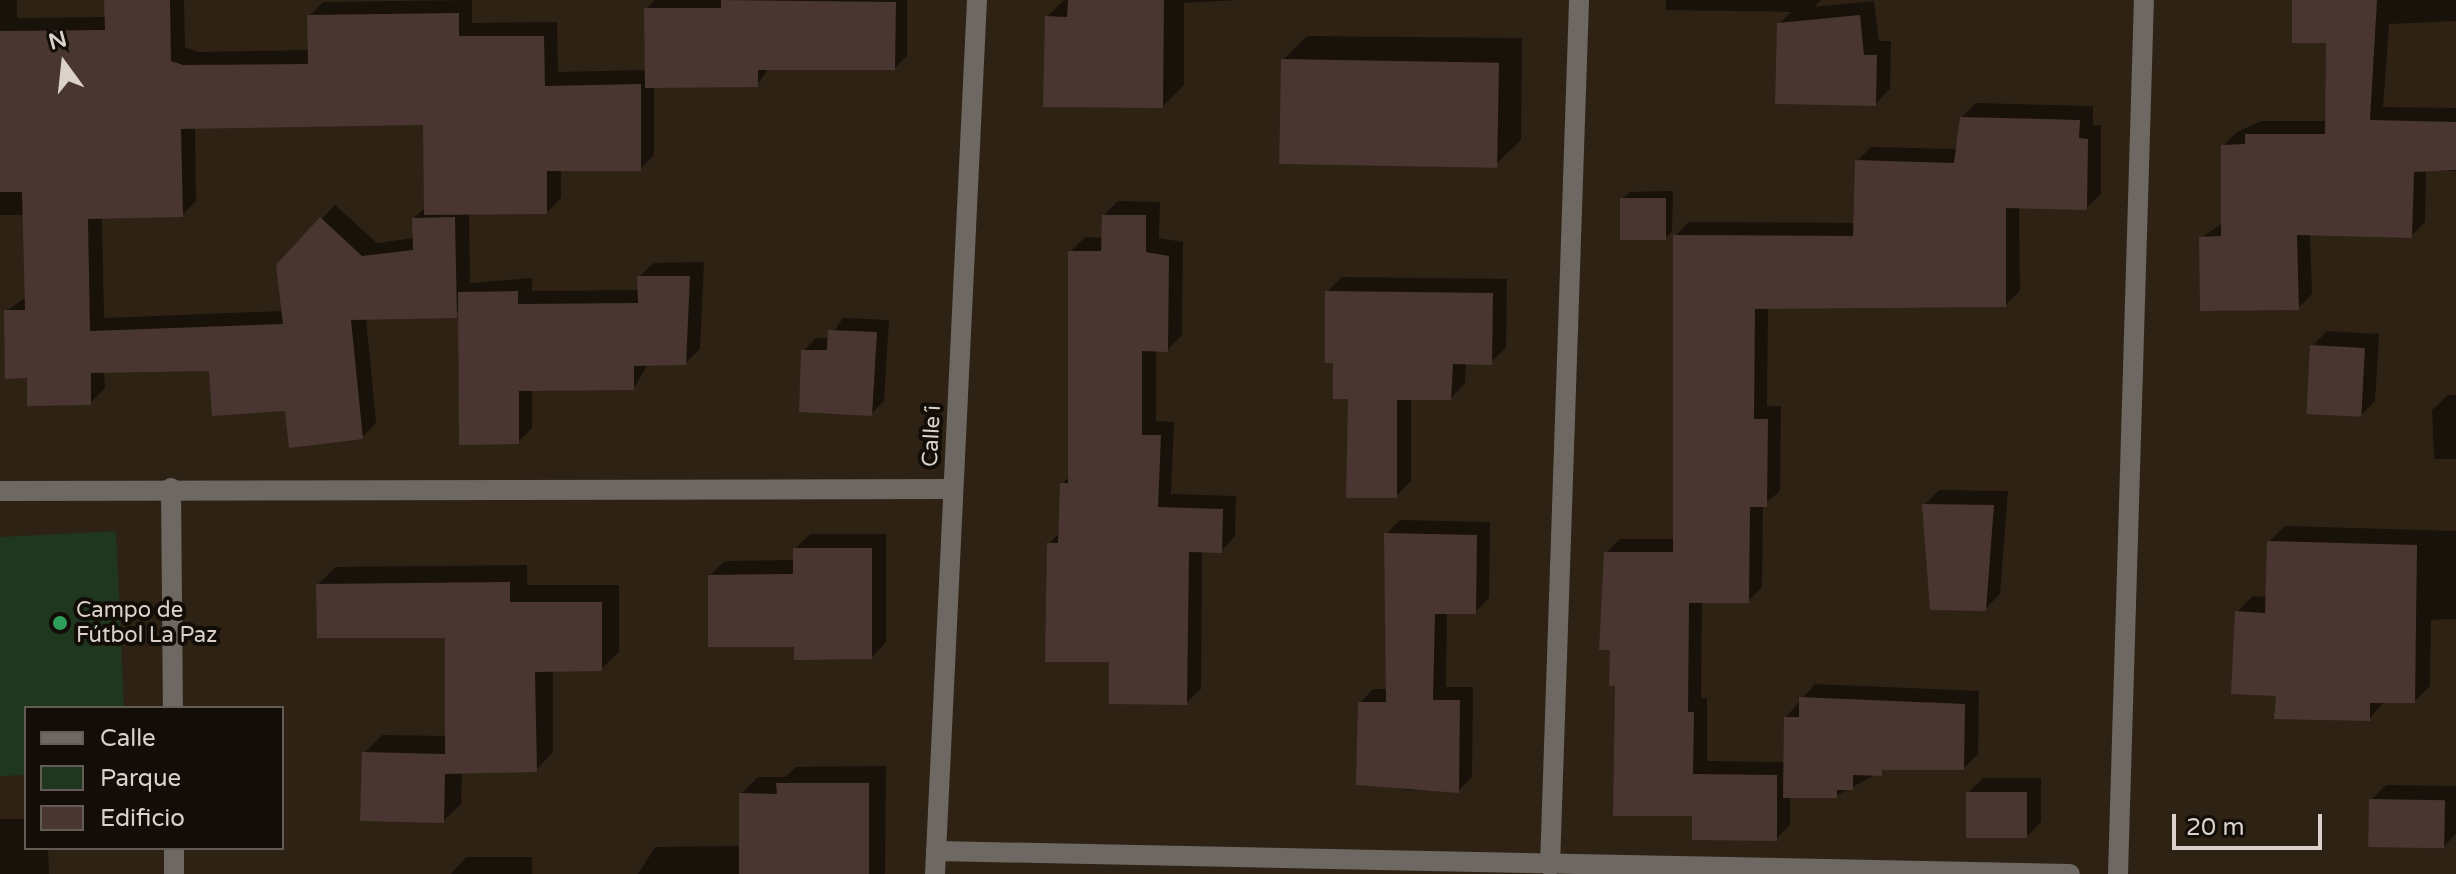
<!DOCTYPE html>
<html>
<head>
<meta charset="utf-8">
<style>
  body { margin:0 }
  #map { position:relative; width:2456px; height:874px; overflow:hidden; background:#2e2215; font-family:"Varela Round",sans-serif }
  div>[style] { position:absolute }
  .green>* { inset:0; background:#1f371e }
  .shadow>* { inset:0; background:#0007 }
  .building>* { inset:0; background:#493630; transform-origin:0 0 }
  .minor>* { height:20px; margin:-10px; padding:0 10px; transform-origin:10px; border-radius:10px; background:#6d6861 }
  .dots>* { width:22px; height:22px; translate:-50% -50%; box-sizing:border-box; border:4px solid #120d07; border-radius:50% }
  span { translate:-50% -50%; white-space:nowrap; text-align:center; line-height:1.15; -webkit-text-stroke:8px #120d07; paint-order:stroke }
  .street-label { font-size:22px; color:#dbd3cb }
  .poi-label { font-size:22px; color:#dbd3cb }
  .left { translate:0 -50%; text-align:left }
  .legend { position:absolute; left:24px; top:706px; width:260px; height:144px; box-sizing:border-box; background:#120d07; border:2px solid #625c55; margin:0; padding:10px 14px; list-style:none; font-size:24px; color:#dbd3cb }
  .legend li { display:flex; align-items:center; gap:16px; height:40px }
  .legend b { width:40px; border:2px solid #625c55 }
  .north { position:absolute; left:24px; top:24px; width:80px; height:80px; -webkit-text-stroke:6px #120d07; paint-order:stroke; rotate:345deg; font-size:22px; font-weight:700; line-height:32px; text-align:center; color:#dbd3cb }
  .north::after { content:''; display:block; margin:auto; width:28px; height:36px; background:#dbd3cb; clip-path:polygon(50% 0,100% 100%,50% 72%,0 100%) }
  .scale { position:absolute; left:2172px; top:814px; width:150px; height:36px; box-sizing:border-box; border:4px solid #dbd3cb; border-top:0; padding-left:10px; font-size:24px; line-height:28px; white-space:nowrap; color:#dbd3cb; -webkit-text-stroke:6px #120d07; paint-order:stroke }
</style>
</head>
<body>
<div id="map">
  <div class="green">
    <i style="clip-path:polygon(116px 531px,124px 708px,26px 708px,26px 775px,0 776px,0 537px)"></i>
  </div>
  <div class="shadow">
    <i style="clip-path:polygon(evenodd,0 0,17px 0,17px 18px,107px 17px,107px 0,184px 0,185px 47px,198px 52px,309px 50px,309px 16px,323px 2px,472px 0,472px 23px,557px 22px,558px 72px,647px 70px,646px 9px,655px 0,907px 0,907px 56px,895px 68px,769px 68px,757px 85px,654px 86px,654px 155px,640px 169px,561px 169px,561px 198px,547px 212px,469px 213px,470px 283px,532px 278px,532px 291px,640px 290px,639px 277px,654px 263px,704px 262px,700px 349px,685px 363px,648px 364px,634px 388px,532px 389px,532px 428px,518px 442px,460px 312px,366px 318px,376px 423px,362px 437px,211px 369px,104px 371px,105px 388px,90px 403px,29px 376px,6px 311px,27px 297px,25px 215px,0 215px,0 0,425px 123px,426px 207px,414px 218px,414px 238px,377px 243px,335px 205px,322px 219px,283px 311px,104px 318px,102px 217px,182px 215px,196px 201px,195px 127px,425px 123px)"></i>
    <i style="clip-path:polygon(1064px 0,1237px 0,1184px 3px,1184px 85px,1163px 106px,1047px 17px)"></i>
    <i style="clip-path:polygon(1666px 0,1821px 0,1814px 7px,1874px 1px,1879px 41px,1891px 41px,1890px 89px,1875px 104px,1779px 24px,1791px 12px,1666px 10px)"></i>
    <i style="clip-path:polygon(2294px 0,2456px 0,2456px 21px,2389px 24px,2383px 107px,2456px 108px,2456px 171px,2426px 170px,2425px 222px,2411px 236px,2310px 233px,2312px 294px,2298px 308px,2201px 238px,2223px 223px,2223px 146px,2237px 132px,2261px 121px,2327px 121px,2328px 41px)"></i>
    <i style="clip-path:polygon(1307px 36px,1522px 38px,1521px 140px,1496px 164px,1283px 60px)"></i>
    <i style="clip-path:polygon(1976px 103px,2093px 106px,2093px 125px,2101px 125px,2101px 194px,2086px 208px,2019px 206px,2020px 291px,2005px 305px,1768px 307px,1767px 406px,1781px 406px,1780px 491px,1763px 505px,1762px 587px,1748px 601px,1702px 601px,1701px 698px,1707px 698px,1707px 761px,1786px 762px,1786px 717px,1815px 684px,1979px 691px,1978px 754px,1964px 768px,1887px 768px,1836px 796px,1790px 796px,1790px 825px,1776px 839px,1694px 814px,1617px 684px,1606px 553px,1620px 539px,1675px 539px,1675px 236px,1689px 222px,1856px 223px,1857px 161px,1871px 147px,1958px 149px,1962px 117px)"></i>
    <i style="clip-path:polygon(1673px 191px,1672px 232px,1664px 239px,1622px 199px,1630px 192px)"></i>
    <i style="clip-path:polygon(1118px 201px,1160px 202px,1159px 238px,1183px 242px,1182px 335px,1167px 350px,1156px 350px,1156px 421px,1174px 422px,1171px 494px,1236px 496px,1235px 536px,1221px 551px,1202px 550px,1201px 689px,1186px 703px,1111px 660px,1049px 544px,1060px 532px,1062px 484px,1070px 476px,1070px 252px,1085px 237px,1103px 238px,1104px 215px)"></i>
    <i style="clip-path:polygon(1342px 277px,1507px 279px,1506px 348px,1491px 362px,1466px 362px,1465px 383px,1451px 398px,1411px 398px,1411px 481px,1396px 496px,1335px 361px,1327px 292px)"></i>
    <i style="clip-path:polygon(843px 318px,889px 320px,884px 401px,871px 414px,803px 351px,816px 338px,829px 338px)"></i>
    <i style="clip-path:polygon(2327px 331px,2379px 334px,2375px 401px,2360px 416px,2312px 346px)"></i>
    <i style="clip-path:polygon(2448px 395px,2456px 395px,2456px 459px,2434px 459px,2432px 410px)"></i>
    <i style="clip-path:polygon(1939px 490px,2008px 491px,2000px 594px,1985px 609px,1924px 505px)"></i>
    <i style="clip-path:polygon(1400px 520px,1490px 522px,1489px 598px,1475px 612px,1447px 612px,1446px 687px,1473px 687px,1472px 777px,1458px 791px,1404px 790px,1360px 703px,1373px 689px,1388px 689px,1386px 534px)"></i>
    <i style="clip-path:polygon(2285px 526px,2456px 531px,2456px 619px,2431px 620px,2430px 686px,2415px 701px,2385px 701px,2369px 719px,2278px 694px,2237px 612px,2253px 596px,2267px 597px,2269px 542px)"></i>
    <i style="clip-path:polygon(810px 534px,886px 534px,886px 642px,872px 657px,796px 645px,710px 575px,725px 561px,795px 560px,795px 549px)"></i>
    <i style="clip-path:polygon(527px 565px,527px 585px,619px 585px,619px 652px,601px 669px,553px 670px,553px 752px,536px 770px,462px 771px,461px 804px,443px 821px,364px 753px,382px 735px,447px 736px,447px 636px,318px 584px,336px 567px)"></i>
    <i style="clip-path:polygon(886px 766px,885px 874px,638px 874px,655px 847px,741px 846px,741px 794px,758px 777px,785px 777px,796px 767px)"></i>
    <i style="clip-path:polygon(1983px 778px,2041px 778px,2041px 822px,2026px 837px,1968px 793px)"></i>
    <i style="clip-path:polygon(2386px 785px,2456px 786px,2456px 834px,2444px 846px,2371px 800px)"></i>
    <i style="clip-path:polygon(0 819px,26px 819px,26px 848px,48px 848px,49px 874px,0 874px)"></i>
    <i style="clip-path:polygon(466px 857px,532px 857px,532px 874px,451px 874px)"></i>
  </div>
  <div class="building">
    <i style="clip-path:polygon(104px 0,170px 0,171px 61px,183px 65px,308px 64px,307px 15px,459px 13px,459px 36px,544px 36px,545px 86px,641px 84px,641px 171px,547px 171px,547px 214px,424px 215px,423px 125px,181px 129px,183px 217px,88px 219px,90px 331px,283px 324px,276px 265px,320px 217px,362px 256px,413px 250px,412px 218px,455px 217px,457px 318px,351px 320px,363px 439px,289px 448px,285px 411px,212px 416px,209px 371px,91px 373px,91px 405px,27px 406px,27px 378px,5px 379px,4px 310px,25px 310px,22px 192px,0 192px,0 31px,105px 30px)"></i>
    <i style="clip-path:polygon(721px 0,896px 2px,895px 70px,758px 70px,758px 87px,645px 88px,644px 8px,721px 8px)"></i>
    <i style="clip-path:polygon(1068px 0,1164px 0,1163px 108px,1043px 107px,1045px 16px,1067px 17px)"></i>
    <i style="clip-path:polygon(2292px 0,2377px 0,2370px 120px,2456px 122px,2456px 170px,2414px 172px,2412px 238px,2297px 235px,2299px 310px,2200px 311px,2199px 237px,2221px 236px,2221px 145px,2245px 144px,2245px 134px,2325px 134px,2326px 43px,2292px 43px)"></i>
    <i style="clip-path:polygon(1860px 15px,1864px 55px,1877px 55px,1876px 106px,1775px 104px,1777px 23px)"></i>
    <i style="left:1281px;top:59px;width:218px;height:105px;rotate:1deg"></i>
    <i style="clip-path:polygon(1960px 117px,2080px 120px,2079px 138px,2088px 139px,2087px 210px,2006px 208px,2006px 307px,1755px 309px,1754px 419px,1768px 419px,1767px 507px,1750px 507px,1749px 603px,1689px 603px,1688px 712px,1694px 712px,1693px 774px,1777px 775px,1777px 841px,1692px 840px,1692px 816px,1613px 816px,1615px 686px,1609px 686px,1610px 650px,1599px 650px,1604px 552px,1673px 552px,1673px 235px,1853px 236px,1855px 160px,1954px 163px)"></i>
    <i style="left:1620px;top:198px;width:46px;height:42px"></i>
    <i style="clip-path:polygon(1102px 215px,1146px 215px,1146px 252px,1169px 256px,1168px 352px,1142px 351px,1142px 435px,1161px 435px,1158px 507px,1223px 509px,1222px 553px,1189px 552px,1187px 705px,1109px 704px,1109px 662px,1045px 662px,1047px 543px,1058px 543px,1060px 483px,1068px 483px,1068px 251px,1101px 251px)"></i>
    <i style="clip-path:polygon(637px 276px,690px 276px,686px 365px,634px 366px,634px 390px,519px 391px,519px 444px,459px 445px,458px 292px,518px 291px,518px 304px,638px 303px)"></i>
    <i style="clip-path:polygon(1325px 291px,1493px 293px,1492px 365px,1453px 364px,1451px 400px,1397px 400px,1397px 498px,1346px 498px,1348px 399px,1333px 399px,1333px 363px,1325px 363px)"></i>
    <i style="clip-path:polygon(828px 330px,877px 332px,872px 416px,799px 412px,801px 350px,827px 350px)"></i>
    <i style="left:2310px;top:345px;width:55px;height:69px;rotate:3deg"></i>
    <i style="clip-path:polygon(1922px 504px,1994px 505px,1986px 611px,1930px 610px)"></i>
    <i style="clip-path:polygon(1384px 533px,1477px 535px,1476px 614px,1435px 614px,1433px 700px,1460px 700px,1459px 793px,1356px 785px,1358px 702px,1386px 702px)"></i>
    <i style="clip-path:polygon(2267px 541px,2417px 545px,2415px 703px,2370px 703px,2370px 721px,2274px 719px,2276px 696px,2231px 694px,2235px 611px,2265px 613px)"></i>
    <i style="clip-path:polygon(793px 548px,872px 548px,872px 659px,794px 660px,794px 647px,708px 647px,708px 575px,793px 574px)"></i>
    <i style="clip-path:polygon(510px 582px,510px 602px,602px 602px,602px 671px,535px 672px,537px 772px,445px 774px,444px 823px,360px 821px,362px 752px,445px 754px,445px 638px,317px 638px,316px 584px)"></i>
    <i style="clip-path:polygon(1799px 697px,1965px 704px,1964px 770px,1882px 770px,1882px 776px,1853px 775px,1853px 790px,1837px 790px,1837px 798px,1783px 798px,1784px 717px,1799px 717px)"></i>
    <i style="clip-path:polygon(776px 783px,869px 783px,869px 874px,739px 874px,739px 793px,777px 794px)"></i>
    <i style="left:1966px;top:792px;width:61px;height:46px"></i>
    <i style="left:2369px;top:799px;width:76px;height:48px;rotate:1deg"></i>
  </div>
  <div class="minor">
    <i style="left:171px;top:488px;width:220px;rotate:89.5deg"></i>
    <i style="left:0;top:491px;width:953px;rotate:-0.12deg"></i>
    <i style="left:174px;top:848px;width:26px;rotate:90deg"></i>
    <i style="left:936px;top:851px;width:1134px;rotate:1.16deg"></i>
    <i style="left:1550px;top:866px;width:866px;rotate:-88.08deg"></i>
    <i style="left:935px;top:874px;width:875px;rotate:-87.25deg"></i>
    <i style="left:2118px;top:874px;width:874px;rotate:-88.3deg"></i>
  </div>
  <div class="dots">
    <i style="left:60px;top:623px;background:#2e9e5b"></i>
  </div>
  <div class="street-label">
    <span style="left:932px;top:436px;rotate:-87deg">Calle´i</span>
  </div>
  <div class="poi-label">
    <span class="left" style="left:76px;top:623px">Campo de<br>Fútbol La Paz</span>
  </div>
  <ul class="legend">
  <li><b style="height:10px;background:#6d6861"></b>Calle</li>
  <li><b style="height:22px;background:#1f371e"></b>Parque</li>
  <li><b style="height:22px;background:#493630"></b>Edificio</li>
  </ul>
  <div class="north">N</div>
  <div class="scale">20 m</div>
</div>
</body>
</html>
